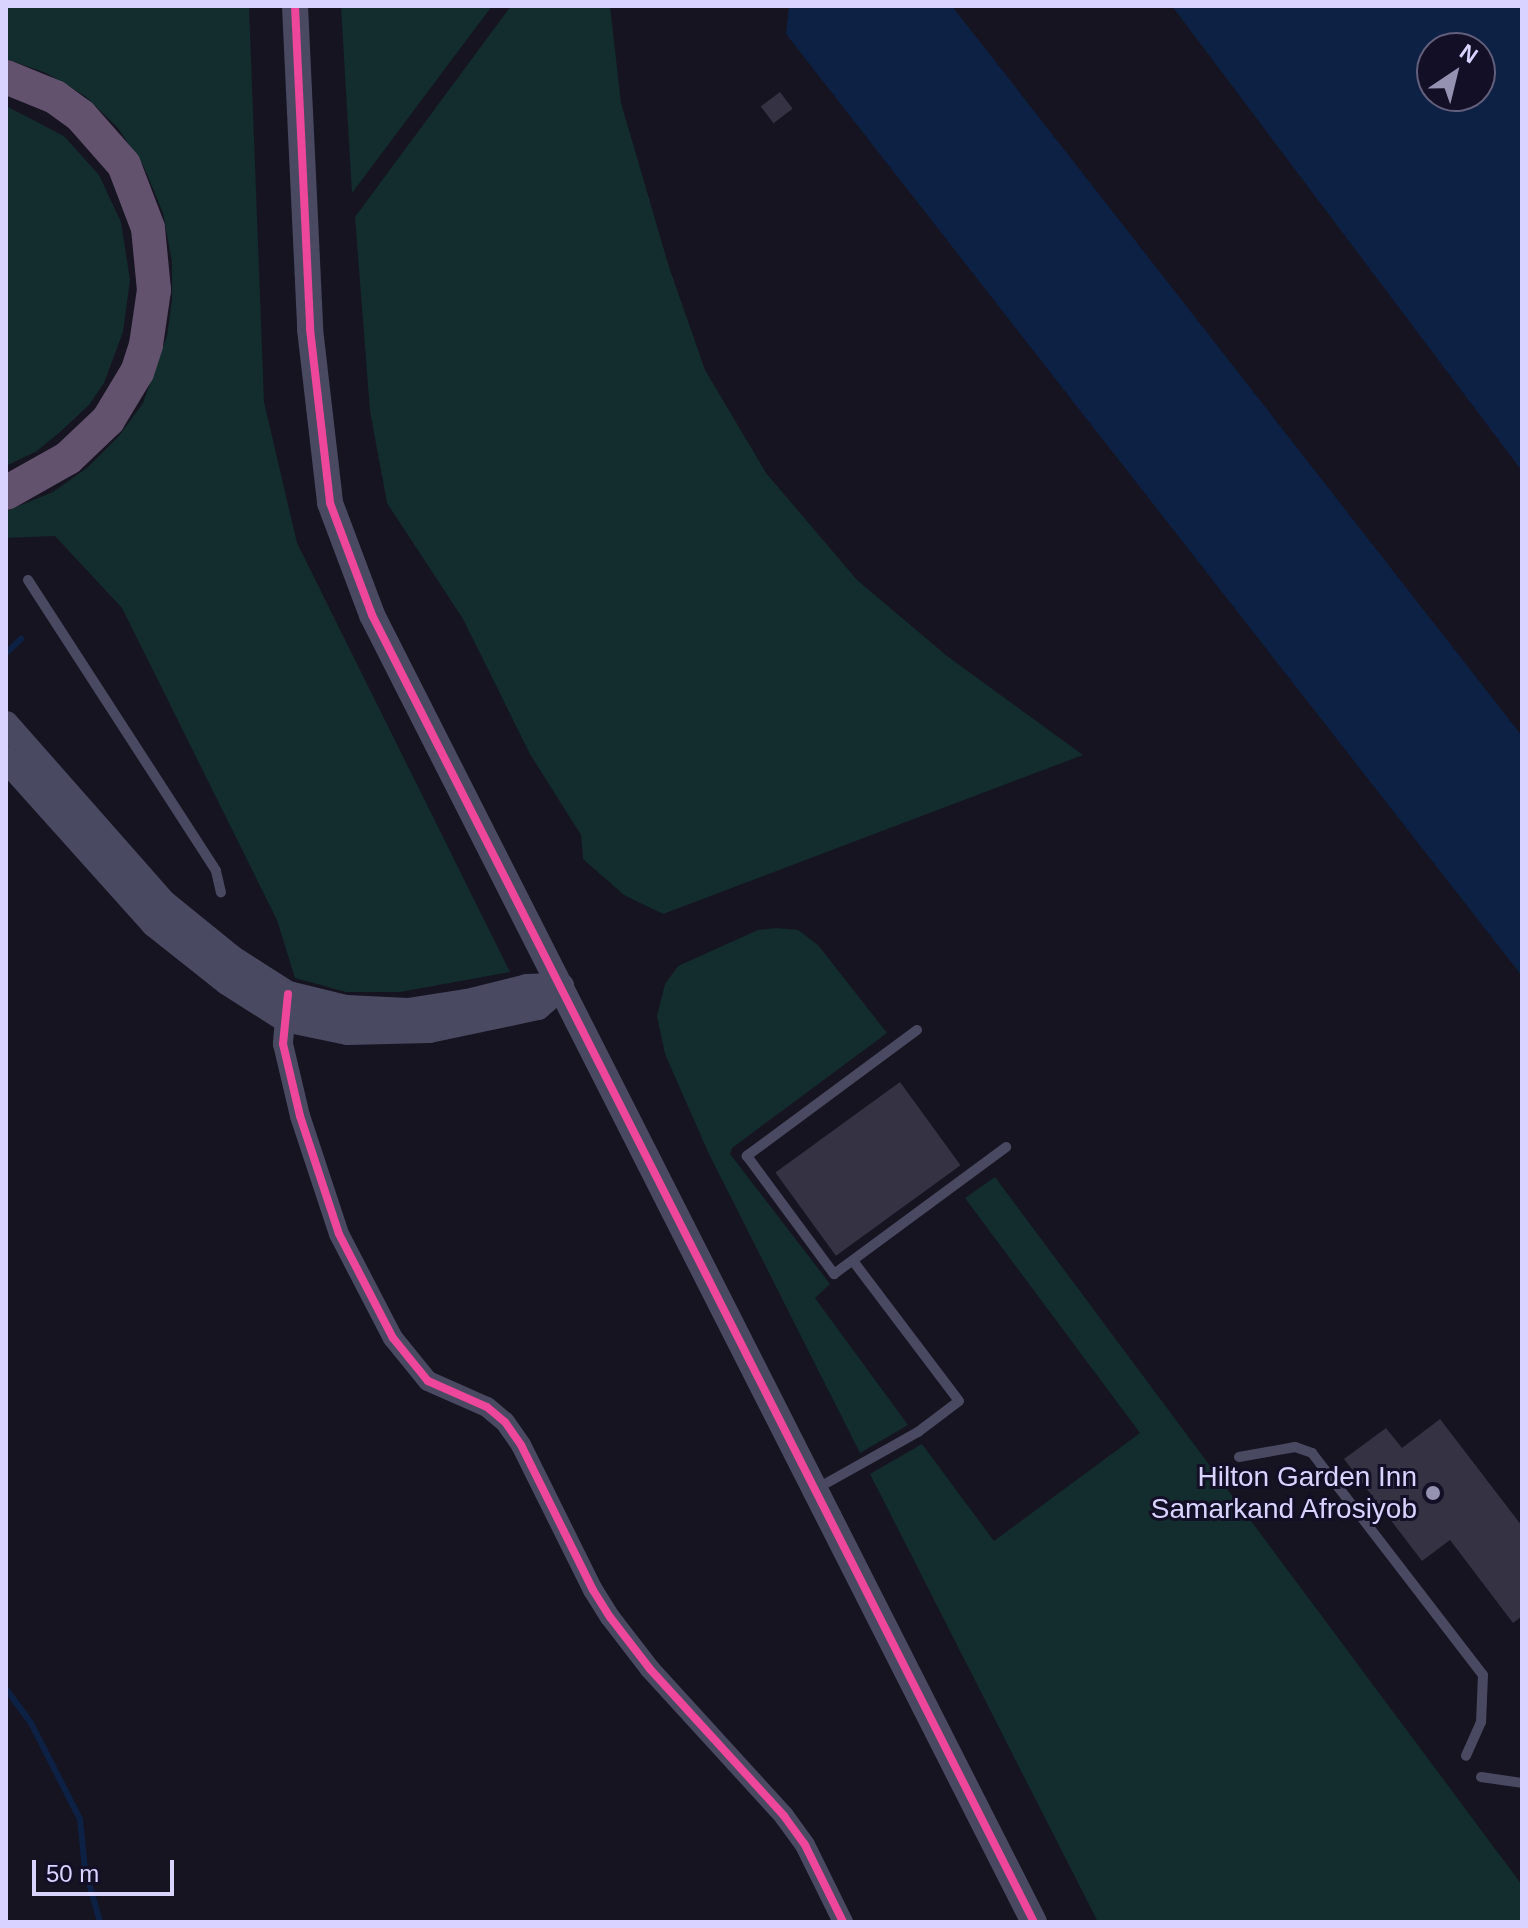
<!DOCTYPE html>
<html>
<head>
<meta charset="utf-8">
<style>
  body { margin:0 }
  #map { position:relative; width:1528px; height:1928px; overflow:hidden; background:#161421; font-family:Arial,sans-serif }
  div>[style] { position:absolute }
  .green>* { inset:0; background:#132c2d }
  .water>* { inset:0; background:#0d2144 }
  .stream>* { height:6px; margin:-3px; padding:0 3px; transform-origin:3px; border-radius:3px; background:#0d2144 }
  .building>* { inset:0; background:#343243; transform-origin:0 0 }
  .service>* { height:10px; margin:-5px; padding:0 5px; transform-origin:5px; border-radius:5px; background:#4a4962 }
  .minor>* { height:20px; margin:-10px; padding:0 10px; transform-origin:10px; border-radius:10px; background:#4a4962 }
  .tertiary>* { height:26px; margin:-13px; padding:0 13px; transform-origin:13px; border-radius:13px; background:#4a4962 }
  .trunk>* { height:34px; margin:-17px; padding:0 17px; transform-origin:17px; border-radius:17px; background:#62526e }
  .cycleway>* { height:8px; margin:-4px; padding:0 4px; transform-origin:4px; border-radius:4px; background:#ed469a }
  .dots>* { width:22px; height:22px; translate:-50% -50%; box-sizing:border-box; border:4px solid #130f26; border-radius:50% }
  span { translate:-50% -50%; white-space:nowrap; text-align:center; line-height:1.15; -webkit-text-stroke:6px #130f26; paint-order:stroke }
  .poi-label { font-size:28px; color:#d9d4ff }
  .right { translate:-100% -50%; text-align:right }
  .frame { position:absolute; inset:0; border:8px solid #d9d4ff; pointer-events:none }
  .north { position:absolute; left:1416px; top:32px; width:80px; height:80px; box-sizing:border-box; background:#130f26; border:2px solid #625e7d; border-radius:50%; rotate:35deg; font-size:22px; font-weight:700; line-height:32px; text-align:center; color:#d9d4ff }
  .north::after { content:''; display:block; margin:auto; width:28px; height:36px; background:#9591b1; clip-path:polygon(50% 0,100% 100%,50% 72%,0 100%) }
  .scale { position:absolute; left:32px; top:1860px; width:142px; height:36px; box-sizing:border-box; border:4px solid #d9d4ff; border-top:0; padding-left:10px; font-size:24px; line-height:28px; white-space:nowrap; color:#d9d4ff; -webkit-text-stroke:6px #130f26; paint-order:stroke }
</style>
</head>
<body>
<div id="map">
  <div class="green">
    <i style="clip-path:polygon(6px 6px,249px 6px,264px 402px,297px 543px,510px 972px,400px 992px,346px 992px,295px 978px,277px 920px,122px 608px,55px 536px,6px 538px,6px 511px,53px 492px,88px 467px,118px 437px,143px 403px,167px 336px,172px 299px,172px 262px,163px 213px,144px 167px,118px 128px,85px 96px,46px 73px,6px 59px)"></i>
    <i style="clip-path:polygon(341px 6px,492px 6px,352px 193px)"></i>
    <i style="clip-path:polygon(511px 6px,610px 6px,621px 103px,669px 267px,705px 370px,766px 473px,857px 580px,947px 656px,1083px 755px,663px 914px,624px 895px,583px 859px,581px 835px,530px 754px,463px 619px,387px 503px,370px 411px,355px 217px)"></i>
    <i style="clip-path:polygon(6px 106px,64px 136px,99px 175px,121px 222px,130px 280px,123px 332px,104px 383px,89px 405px,60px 432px,37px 451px,6px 466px)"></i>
    <i style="clip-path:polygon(777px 928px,798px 930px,818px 945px,887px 1033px,732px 1148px,730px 1154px,830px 1284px,815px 1298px,908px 1425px,860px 1453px,708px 1152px,665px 1054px,657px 1016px,665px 984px,678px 966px,758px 930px)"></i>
    <i style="clip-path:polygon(995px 1177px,1522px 1885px,1522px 1922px,1098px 1922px,870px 1474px,922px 1444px,994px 1541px,1140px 1433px,965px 1198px)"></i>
  </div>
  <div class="water">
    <i style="clip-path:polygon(789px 6px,952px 6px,1522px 736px,1522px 976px,786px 34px)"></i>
    <i style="clip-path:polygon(evenodd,1172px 6px,1522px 6px,1522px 471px,1172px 6px,1432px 48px,1480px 48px,1480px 96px,1432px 96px,1432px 48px)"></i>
  </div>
  <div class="stream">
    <i style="left:6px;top:653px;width:21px;rotate:-43deg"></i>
    <i style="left:6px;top:1689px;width:42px;rotate:53.7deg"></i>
    <i style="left:31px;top:1723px;width:108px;rotate:63deg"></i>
    <i style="left:80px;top:1819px;width:50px;rotate:84.3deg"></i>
    <i style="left:85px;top:1869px;width:55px;rotate:74.2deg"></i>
  </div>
  <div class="building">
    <i style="left:780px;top:92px;width:21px;height:24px;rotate:53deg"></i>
    <i style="left:900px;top:1082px;width:103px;height:154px;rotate:54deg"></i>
    <i style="clip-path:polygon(1440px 1419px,1522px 1526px,1522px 1616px,1513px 1623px,1450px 1540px,1422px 1561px,1344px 1459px,1386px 1428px,1402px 1448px)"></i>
  </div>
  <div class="service">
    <i style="left:28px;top:580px;width:346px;rotate:57.1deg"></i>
    <i style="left:216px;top:871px;width:22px;rotate:77deg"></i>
    <i style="left:917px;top:1030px;width:212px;rotate:143.5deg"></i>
    <i style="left:747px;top:1156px;width:147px;rotate:53.6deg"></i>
    <i style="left:834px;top:1274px;width:214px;rotate:-36.4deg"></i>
    <i style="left:1239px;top:1457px;width:57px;rotate:-10.1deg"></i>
    <i style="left:1295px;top:1447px;width:18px;rotate:19deg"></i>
    <i style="left:1312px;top:1453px;width:280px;rotate:52.4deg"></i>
    <i style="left:1483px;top:1675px;width:47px;rotate:92.4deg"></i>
    <i style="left:1481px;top:1722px;width:37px;rotate:114deg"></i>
    <i style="left:816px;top:1489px;width:117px;rotate:-29.2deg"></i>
    <i style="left:918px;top:1432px;width:51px;rotate:-37.1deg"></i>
    <i style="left:959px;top:1401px;width:176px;rotate:-127.1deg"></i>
    <i style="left:1481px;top:1777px;width:41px;rotate:8.3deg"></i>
  </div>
  <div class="minor">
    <i style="left:286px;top:1008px;width:36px;rotate:95deg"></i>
    <i style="left:283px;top:1044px;width:74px;rotate:76.7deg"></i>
    <i style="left:300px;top:1116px;width:124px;rotate:71.7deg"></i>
    <i style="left:339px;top:1234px;width:117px;rotate:62.6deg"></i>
    <i style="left:393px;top:1338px;width:55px;rotate:50.9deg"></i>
    <i style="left:428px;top:1381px;width:64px;rotate:23.8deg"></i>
    <i style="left:487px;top:1407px;width:23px;rotate:40deg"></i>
    <i style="left:505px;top:1422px;width:28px;rotate:55deg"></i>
    <i style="left:521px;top:1445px;width:162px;rotate:63.6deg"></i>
    <i style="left:593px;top:1590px;width:32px;rotate:58deg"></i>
    <i style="left:610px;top:1617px;width:66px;rotate:52.4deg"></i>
    <i style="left:650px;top:1669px;width:199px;rotate:47.6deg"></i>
    <i style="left:784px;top:1816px;width:36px;rotate:54deg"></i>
    <i style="left:805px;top:1845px;width:86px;rotate:63.7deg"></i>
  </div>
  <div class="tertiary">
    <i style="left:295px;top:6px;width:323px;rotate:87.3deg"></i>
    <i style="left:310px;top:329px;width:175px;rotate:83.4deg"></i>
    <i style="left:330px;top:503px;width:120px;rotate:69.4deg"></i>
    <i style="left:372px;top:615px;width:1465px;rotate:63.14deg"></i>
    <i style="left:6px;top:724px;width:239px;rotate:48.6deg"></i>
    <i style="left:164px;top:903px;width:89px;rotate:39.1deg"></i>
    <i style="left:233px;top:959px;width:65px;rotate:32.5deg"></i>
    <i style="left:288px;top:994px;width:60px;rotate:13.6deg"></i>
    <i style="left:346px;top:1008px;width:62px;rotate:2.8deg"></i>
    <i style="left:408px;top:1011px;width:60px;rotate:-8.7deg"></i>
    <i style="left:467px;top:1002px;width:62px;rotate:-14deg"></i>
    <i style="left:527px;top:987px;width:34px;rotate:-2deg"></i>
    <i style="left:6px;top:759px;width:222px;rotate:48.1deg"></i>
    <i style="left:154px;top:924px;width:93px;rotate:38.5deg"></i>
    <i style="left:227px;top:982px;width:69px;rotate:32.5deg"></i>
    <i style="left:285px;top:1019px;width:64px;rotate:11.7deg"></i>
    <i style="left:348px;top:1032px;width:81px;rotate:-1.4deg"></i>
    <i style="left:429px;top:1030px;width:111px;rotate:-11.9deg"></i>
    <i style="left:538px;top:1007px;width:31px;rotate:-42deg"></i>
  </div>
  <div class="trunk">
    <i style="left:6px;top:77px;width:53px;rotate:22.2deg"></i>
    <i style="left:55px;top:97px;width:32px;rotate:36deg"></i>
    <i style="left:81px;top:116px;width:65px;rotate:48.7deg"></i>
    <i style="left:124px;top:165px;width:67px;rotate:69.1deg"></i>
    <i style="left:148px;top:228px;width:62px;rotate:84.5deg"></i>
    <i style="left:154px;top:290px;width:56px;rotate:98.3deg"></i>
    <i style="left:146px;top:345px;width:28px;rotate:108deg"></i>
    <i style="left:137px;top:372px;width:56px;rotate:121.1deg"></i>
    <i style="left:108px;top:420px;width:55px;rotate:136.5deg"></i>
    <i style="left:68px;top:458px;width:71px;rotate:150.6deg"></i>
  </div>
  <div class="cycleway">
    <i style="left:295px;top:6px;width:323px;rotate:87.3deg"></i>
    <i style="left:310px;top:329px;width:175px;rotate:83.4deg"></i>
    <i style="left:330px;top:503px;width:120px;rotate:69.4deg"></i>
    <i style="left:372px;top:615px;width:1465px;rotate:63.14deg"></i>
    <i style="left:288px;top:994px;width:50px;rotate:95.7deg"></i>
    <i style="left:283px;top:1044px;width:74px;rotate:76.7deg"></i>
    <i style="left:300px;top:1116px;width:124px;rotate:71.7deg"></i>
    <i style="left:339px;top:1234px;width:117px;rotate:62.6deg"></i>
    <i style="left:393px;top:1338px;width:55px;rotate:50.9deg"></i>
    <i style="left:428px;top:1381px;width:64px;rotate:23.8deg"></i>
    <i style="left:487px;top:1407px;width:23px;rotate:40deg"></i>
    <i style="left:505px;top:1422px;width:28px;rotate:55deg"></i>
    <i style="left:521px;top:1445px;width:162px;rotate:63.6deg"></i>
    <i style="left:593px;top:1590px;width:32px;rotate:58deg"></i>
    <i style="left:610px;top:1617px;width:66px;rotate:52.4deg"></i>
    <i style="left:650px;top:1669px;width:199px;rotate:47.6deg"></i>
    <i style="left:784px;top:1816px;width:36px;rotate:54deg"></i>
    <i style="left:805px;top:1845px;width:86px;rotate:63.7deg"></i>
  </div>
  <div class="dots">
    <i style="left:1433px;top:1493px;background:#9591b1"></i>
  </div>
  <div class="poi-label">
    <span class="right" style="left:1417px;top:1493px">Hilton Garden Inn<br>Samarkand Afrosiyob</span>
  </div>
  <div class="frame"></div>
  <div class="north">N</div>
  <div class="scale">50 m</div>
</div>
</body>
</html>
